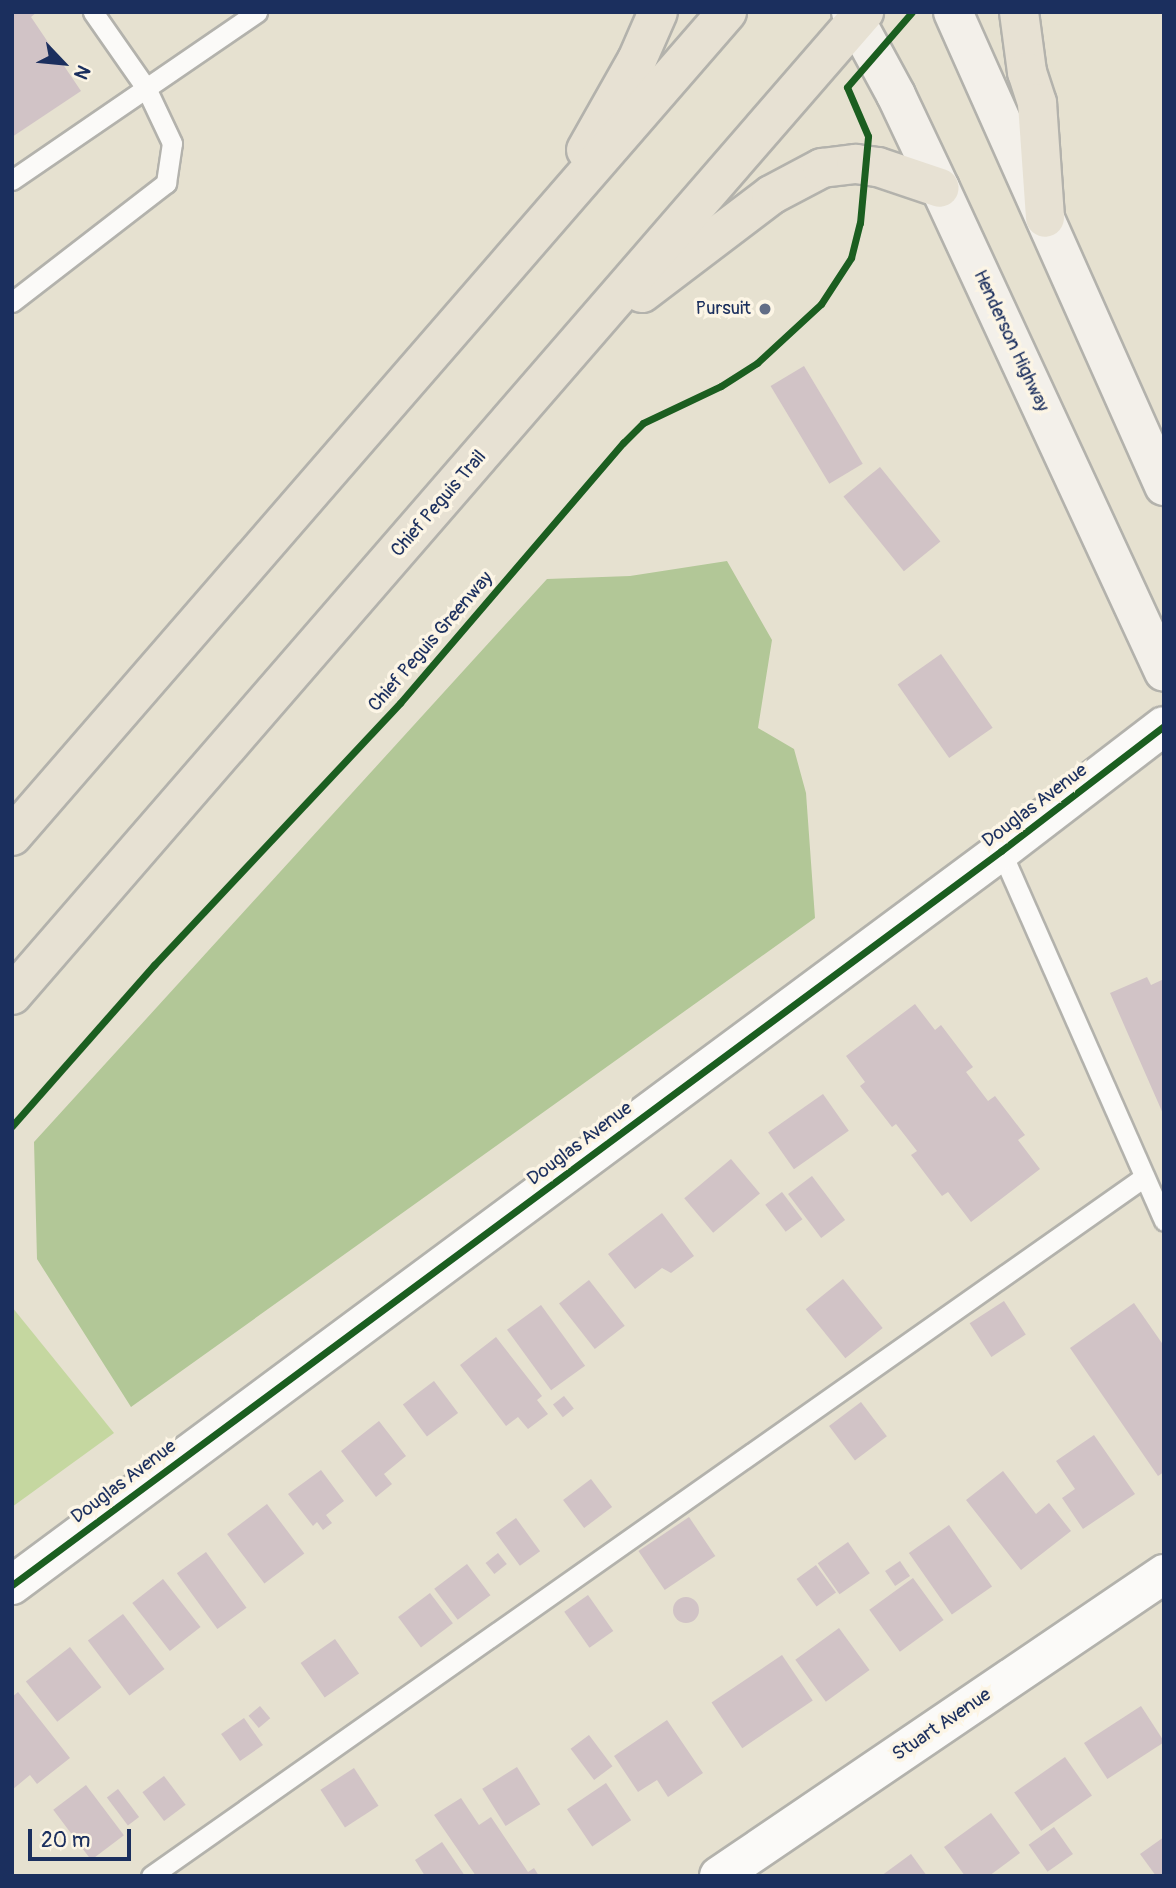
<!DOCTYPE html>
<html>
<head>
<meta charset="utf-8">
<style>
  body { margin:0 }
  #map { position:relative; width:1176px; height:1888px; overflow:hidden; background:#e6e1d0; font-family:Pangolin,sans-serif }
  div>[style] { position:absolute }
  .green>* { inset:0; background:#c5d7a0 }
  .forest>* { inset:0; background:#b2c797 }
  .building>* { inset:0; background:#d1c3c6; transform-origin:0 0 }
  .round { border-radius:50% }
  .roads { filter:drop-shadow(2px 0 #b3b2ac) drop-shadow(-2px 0 #b3b2ac) drop-shadow(0 2px #b3b2ac) drop-shadow(0 -2px #b3b2ac) }
  .service>* { height:19px; margin:-9.5px; padding:0 9.5px; transform-origin:9.5px; border-radius:9.5px; background:#fbfaf8 }
  .minor>* { height:38px; margin:-19px; padding:0 19px; transform-origin:19px; border-radius:19px; background:#fbfaf8 }
  .secondary>* { height:38px; margin:-19px; padding:0 19px; transform-origin:19px; border-radius:19px; background:#f3f0ea }
  .primary>* { height:38px; margin:-19px; padding:0 19px; transform-origin:19px; border-radius:19px; background:#e7e1d3 }
  .cycleway>* { height:7px; margin:-3.5px; padding:0 3.5px; transform-origin:3.5px; border-radius:3.5px; background:#1b5e20 }
  .dots>* { width:19px; height:19px; translate:-50% -50%; box-sizing:border-box; border:4px solid #fcf5e5; border-radius:50% }
  span { translate:-50% -50%; white-space:nowrap; text-align:center; line-height:1.15; -webkit-text-stroke:7px #fcf5e5; paint-order:stroke }
  .poi-label { font-size:19px; color:#1b2f5e }
  .right { translate:-100% -50%; text-align:right }
  .street-label { font-size:19px; color:#1b2f5e }
  .frame { position:absolute; inset:0; border:14px solid #1b2f5e; pointer-events:none }
  .north { position:absolute; left:28px; top:28px; width:70px; height:70px; -webkit-text-stroke:5px #fcf5e5; paint-order:stroke; rotate:116deg; font-size:19px; font-weight:700; line-height:28px; text-align:center; color:#1b2f5e }
  .north::after { content:''; display:block; margin:auto; width:24px; height:32px; background:#1b2f5e; clip-path:polygon(50% 0,100% 100%,50% 72%,0 100%) }
  .scale { position:absolute; left:28px; top:1829px; width:103px; height:32px; box-sizing:border-box; border:4px solid #1b2f5e; border-top:0; padding-left:9px; font-size:21px; line-height:24px; white-space:nowrap; color:#1b2f5e; -webkit-text-stroke:5px #fcf5e5; paint-order:stroke }
</style>
</head>
<body>
<div id="map">
  <div class="green">
    <i style="clip-path:polygon(12px 1307px,114px 1433px,12px 1507px)"></i>
  </div>
  <div class="forest">
    <i style="clip-path:polygon(727px 561px,772px 640px,758px 728px,794px 749px,806px 793px,815px 918px,131px 1407px,37px 1259px,34px 1142px,547px 579px,630px 576px)"></i>
  </div>
  <div class="building">
    <i style="clip-path:polygon(12px 12px,37px 12px,31px 17px,81px 91px,12px 137px)"></i>
    <i style="left:804px;top:366px;width:114px;height:39px;rotate:59deg"></i>
    <i style="left:880px;top:467px;width:96px;height:47px;rotate:51deg"></i>
    <i style="left:941px;top:654px;width:90px;height:53px;rotate:55deg"></i>
    <i style="clip-path:polygon(1147px 977px,1151px 985px,1164px 979px,1164px 1116px,1110px 993px)"></i>
    <i style="clip-path:polygon(915px 1004px,935px 1030px,941px 1025px,973px 1067px,966px 1072px,988px 1101px,995px 1096px,1025px 1135px,1018px 1140px,1040px 1169px,971px 1222px,948px 1192px,942px 1196px,911px 1155px,917px 1151px,896px 1124px,892px 1127px,860px 1086px,865px 1082px,846px 1056px)"></i>
    <i style="left:823px;top:1094px;width:45px;height:67px;rotate:55deg"></i>
    <i style="left:731px;top:1159px;width:45px;height:61px;rotate:50deg"></i>
    <i style="left:812px;top:1176px;width:55px;height:30px;rotate:53deg"></i>
    <i style="left:782px;top:1192px;width:34px;height:21px;rotate:53deg"></i>
    <i style="clip-path:polygon(662px 1213px,694px 1256px,671px 1273px,662px 1268px,635px 1289px,608px 1254px)"></i>
    <i style="left:843px;top:1279px;width:63px;height:48px;rotate:51deg"></i>
    <i style="left:589px;top:1280px;width:58px;height:38px;rotate:52deg"></i>
    <i style="left:1004px;top:1301px;width:40px;height:41px;rotate:57deg"></i>
    <i style="clip-path:polygon(1134px 1303px,1164px 1346px,1164px 1472px,1158px 1476px,1070px 1348px)"></i>
    <i style="left:541px;top:1305px;width:75px;height:42px;rotate:54deg"></i>
    <i style="clip-path:polygon(496px 1337px,542px 1396px,537px 1400px,548px 1414px,528px 1429px,518px 1417px,506px 1426px,460px 1365px)"></i>
    <i style="left:434px;top:1381px;width:40px;height:39px;rotate:53deg"></i>
    <i style="left:564px;top:1396px;width:16px;height:14px;rotate:52deg"></i>
    <i style="left:861px;top:1402px;width:43px;height:40px;rotate:53deg"></i>
    <i style="clip-path:polygon(379px 1421px,406px 1456px,384px 1474px,392px 1484px,376px 1497px,341px 1451px)"></i>
    <i style="clip-path:polygon(1094px 1435px,1135px 1494px,1083px 1529px,1062px 1498px,1075px 1489px,1056px 1461px)"></i>
    <i style="clip-path:polygon(321px 1470px,344px 1501px,326px 1515px,332px 1523px,323px 1530px,317px 1522px,313px 1526px,288px 1494px)"></i>
    <i style="clip-path:polygon(1003px 1471px,1036px 1514px,1049px 1503px,1071px 1531px,1021px 1570px,966px 1500px)"></i>
    <i style="left:591px;top:1479px;width:35px;height:35px;rotate:53deg"></i>
    <i style="left:267px;top:1504px;width:62px;height:50px;rotate:53deg"></i>
    <i style="left:689px;top:1517px;width:47px;height:61px;rotate:56deg"></i>
    <i style="left:516px;top:1518px;width:41px;height:25px;rotate:54deg"></i>
    <i style="left:949px;top:1525px;width:75px;height:49px;rotate:55deg"></i>
    <i style="left:848px;top:1542px;width:38px;height:37px;rotate:55deg"></i>
    <i style="left:206px;top:1552px;width:69px;height:36px;rotate:54deg"></i>
    <i style="left:498px;top:1553px;width:14px;height:16px;rotate:51deg"></i>
    <i style="left:900px;top:1561px;width:18px;height:18px;rotate:56deg"></i>
    <i style="left:467px;top:1564px;width:39px;height:41px;rotate:53deg"></i>
    <i style="left:816px;top:1565px;width:34px;height:24px;rotate:54deg"></i>
    <i style="left:913px;top:1578px;width:52px;height:54px;rotate:54deg"></i>
    <i style="left:163px;top:1579px;width:61px;height:39px;rotate:52deg"></i>
    <i style="left:430px;top:1593px;width:38px;height:40px;rotate:53deg"></i>
    <i style="left:588px;top:1595px;width:44px;height:29px;rotate:55deg"></i>
    <i class="round" style="left:673px;top:1597px;width:26px;height:26px"></i>
    <i style="left:123px;top:1614px;width:69px;height:44px;rotate:53deg"></i>
    <i style="left:839px;top:1628px;width:52px;height:54px;rotate:54deg"></i>
    <i style="left:335px;top:1639px;width:42px;height:42px;rotate:55deg"></i>
    <i style="left:70px;top:1647px;width:51px;height:56px;rotate:52deg"></i>
    <i style="left:782px;top:1655px;width:55px;height:85px;rotate:56deg"></i>
    <i style="clip-path:polygon(18px 1692px,70px 1758px,37px 1784px,30px 1775px,12px 1790px,12px 1697px)"></i>
    <i style="left:260px;top:1706px;width:16px;height:15px;rotate:50deg"></i>
    <i style="left:1141px;top:1706px;width:43px;height:68px;rotate:57deg"></i>
    <i style="left:244px;top:1718px;width:33px;height:28px;rotate:55deg"></i>
    <i style="clip-path:polygon(667px 1720px,703px 1773px,668px 1797px,657px 1780px,638px 1792px,614px 1756px)"></i>
    <i style="left:589px;top:1735px;width:39px;height:23px;rotate:53deg"></i>
    <i style="left:1065px;top:1757px;width:47px;height:62px;rotate:55deg"></i>
    <i style="left:517px;top:1767px;width:44px;height:41px;rotate:58deg"></i>
    <i style="left:354px;top:1768px;width:45px;height:40px;rotate:57deg"></i>
    <i style="left:164px;top:1776px;width:36px;height:27px;rotate:53deg"></i>
    <i style="left:606px;top:1783px;width:45px;height:47px;rotate:56deg"></i>
    <i style="left:86px;top:1785px;width:63px;height:41px;rotate:53deg"></i>
    <i style="left:118px;top:1789px;width:35px;height:14px;rotate:53deg"></i>
    <i style="clip-path:polygon(461px 1798px,479px 1825px,491px 1817px,528px 1872px,534px 1868px,539px 1876px,476px 1876px,434px 1815px)"></i>
    <i style="clip-path:polygon(991px 1813px,1020px 1853px,989px 1876px,965px 1876px,944px 1847px)"></i>
    <i style="left:1054px;top:1827px;width:33px;height:31px;rotate:55deg"></i>
    <i style="clip-path:polygon(1164px 1837px,1164px 1876px,1156px 1876px,1140px 1854px)"></i>
    <i style="clip-path:polygon(442px 1842px,465px 1876px,425px 1876px,415px 1860px)"></i>
    <i style="clip-path:polygon(911px 1854px,927px 1876px,881px 1876px)"></i>
  </div>
  <div class="roads">
    <div class="service">
      <i style="left:12px;top:180px;width:297px;rotate:-34.4deg"></i>
      <i style="left:12px;top:302px;width:195px;rotate:-37.7deg"></i>
      <i style="left:166px;top:183px;width:40px;rotate:-81.5deg"></i>
      <i style="left:172px;top:143px;width:61px;rotate:-115.3deg"></i>
      <i style="left:146px;top:88px;width:93px;rotate:-124.9deg"></i>
      <i style="left:1001px;top:851px;width:404px;rotate:66.2deg"></i>
      <i style="left:151px;top:1876px;width:1214px;rotate:-35.14deg"></i>
    </div>
    <div class="minor">
      <i style="left:12px;top:1585px;width:1232px;rotate:-36.58deg"></i>
      <i style="left:1001px;top:851px;width:205px;rotate:-37.5deg"></i>
      <i style="left:719px;top:1876px;width:538px;rotate:-34.16deg"></i>
    </div>
    <div class="secondary">
      <i style="left:851px;top:12px;width:94px;rotate:61.5deg"></i>
      <i style="left:896px;top:95px;width:103px;rotate:64.7deg"></i>
      <i style="left:940px;top:188px;width:533px;rotate:65.16deg"></i>
      <i style="left:953px;top:12px;width:519px;rotate:66deg"></i>
    </div>
    <div class="primary">
      <i style="left:1019px;top:12px;width:61px;rotate:82.4deg"></i>
      <i style="left:1027px;top:72px;width:33px;rotate:72deg"></i>
      <i style="left:1037px;top:103px;width:115px;rotate:86deg"></i>
      <i style="left:586px;top:150px;width:103px;rotate:-60.5deg"></i>
      <i style="left:637px;top:60px;width:52px;rotate:-66.4deg"></i>
      <i style="left:642px;top:293px;width:162px;rotate:-37.2deg"></i>
      <i style="left:771px;top:195px;width:58px;rotate:-27.9deg"></i>
      <i style="left:822px;top:168px;width:34px;rotate:-7deg"></i>
      <i style="left:856px;top:164px;width:22px;rotate:8deg"></i>
      <i style="left:878px;top:167px;width:65px;rotate:18.7deg"></i>
      <i style="left:12px;top:836px;width:1091px;rotate:-49.05deg"></i>
      <i style="left:12px;top:995px;width:1301px;rotate:-49.08deg"></i>
    </div>
  </div>
  <div class="cycleway">
    <i style="left:12px;top:1126px;width:215px;rotate:-48.6deg"></i>
    <i style="left:154px;top:965px;width:359px;rotate:-46.8deg"></i>
    <i style="left:400px;top:703px;width:343px;rotate:-49.4deg"></i>
    <i style="left:623px;top:443px;width:28px;rotate:-45deg"></i>
    <i style="left:643px;top:423px;width:86px;rotate:-25.4deg"></i>
    <i style="left:721px;top:386px;width:43px;rotate:-32.6deg"></i>
    <i style="left:757px;top:363px;width:87px;rotate:-42.7deg"></i>
    <i style="left:821px;top:304px;width:55px;rotate:-56.9deg"></i>
    <i style="left:851px;top:258px;width:36px;rotate:-76deg"></i>
    <i style="left:860px;top:223px;width:87px;rotate:-84.7deg"></i>
    <i style="left:868px;top:136px;width:53px;rotate:-113.2deg"></i>
    <i style="left:847px;top:87px;width:99px;rotate:-49.1deg"></i>
    <i style="left:12px;top:1585px;width:1232px;rotate:-36.58deg"></i>
    <i style="left:1001px;top:851px;width:205px;rotate:-37.5deg"></i>
  </div>
  <div class="dots">
    <i style="left:765px;top:309px;background:#626d86"></i>
  </div>
  <div class="poi-label">
    <span class="right" style="left:751px;top:309px">Pursuit</span>
  </div>
  <div class="street-label">
    <span style="left:1011px;top:341px;rotate:65deg">Henderson Highway</span>
    <span style="left:439px;top:504px;rotate:-49deg">Chief Peguis Trail</span>
    <span style="left:431px;top:642px;rotate:-49deg">Chief Peguis Greenway</span>
    <span style="left:1035px;top:806px;rotate:-37deg">Douglas Avenue</span>
    <span style="left:580px;top:1144px;rotate:-37deg">Douglas Avenue</span>
    <span style="left:124px;top:1482px;rotate:-37deg">Douglas Avenue</span>
    <span style="left:942px;top:1725px;rotate:-34deg">Stuart Avenue</span>
  </div>
  <div class="frame"></div>
  <div class="north">N</div>
  <div class="scale">20 m</div>
</div>
</body>
</html>
